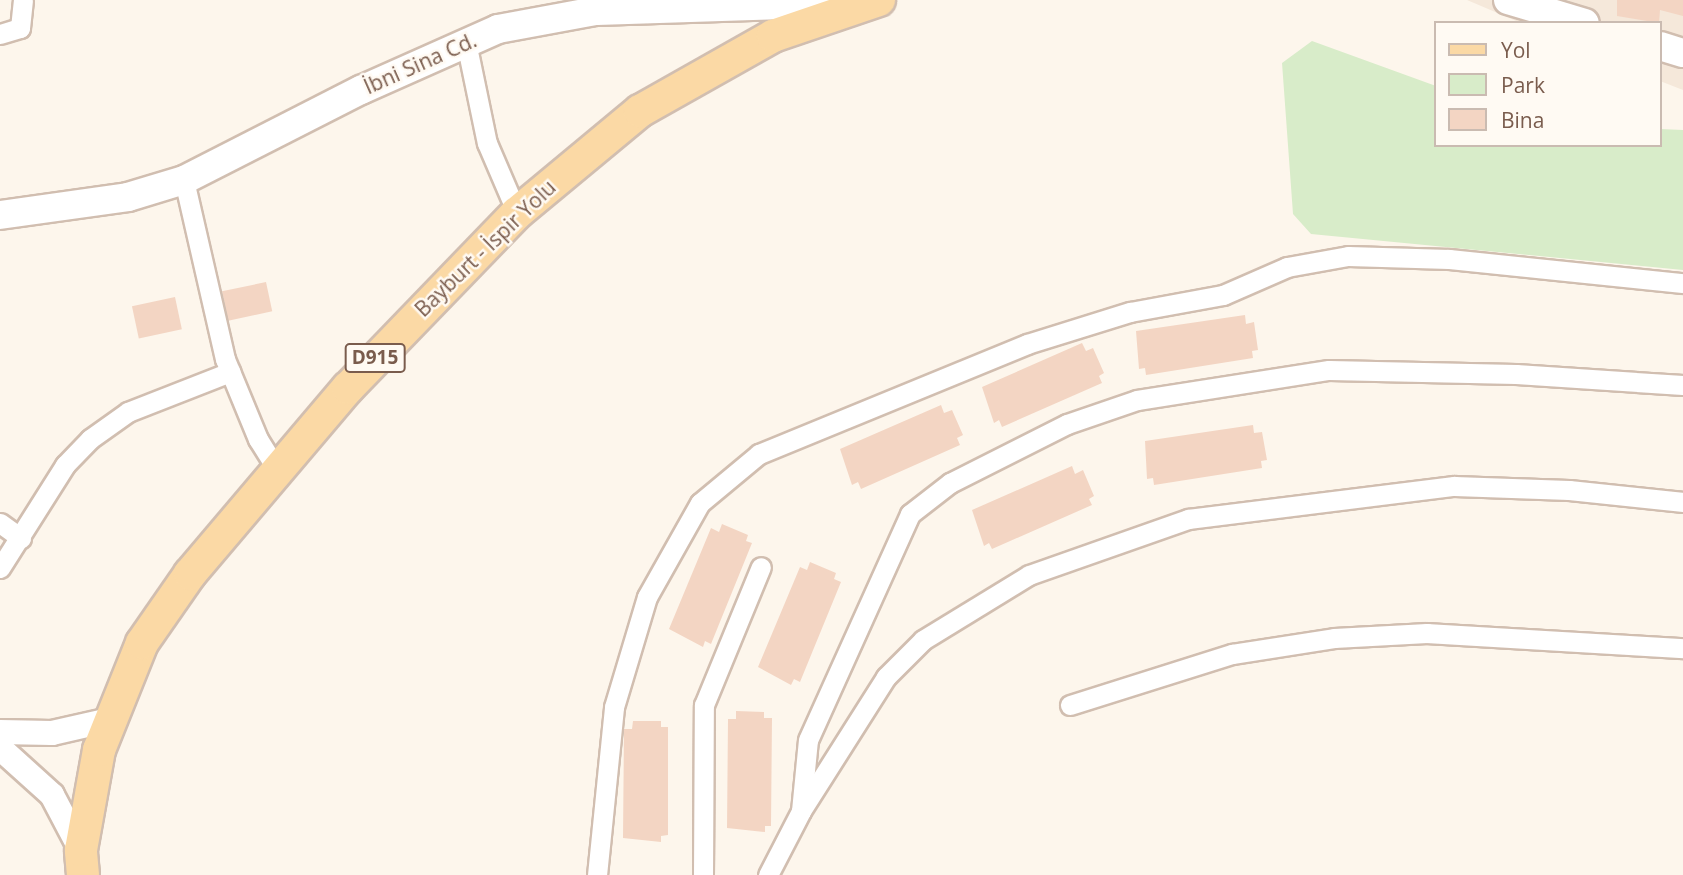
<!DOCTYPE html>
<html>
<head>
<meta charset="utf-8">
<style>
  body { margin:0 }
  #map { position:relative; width:1683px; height:875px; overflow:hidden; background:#fdf6ec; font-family:"Open Sans",sans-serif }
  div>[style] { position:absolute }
  .residential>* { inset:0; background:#f5e8da }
  .green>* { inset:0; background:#d8ecc9 }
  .building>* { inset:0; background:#f3d5c3; transform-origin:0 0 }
  .roads { filter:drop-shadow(2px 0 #d1beb0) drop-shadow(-2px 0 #d1beb0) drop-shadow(0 2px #d1beb0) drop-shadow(0 -2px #d1beb0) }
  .minor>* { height:19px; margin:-9.5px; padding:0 9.5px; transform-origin:9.5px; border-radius:9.5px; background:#fff }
  .tertiary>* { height:24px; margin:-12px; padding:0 12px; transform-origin:12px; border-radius:12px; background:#fff }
  .secondary>* { height:28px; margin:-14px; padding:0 14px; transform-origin:14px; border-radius:14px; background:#fff }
  .primary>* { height:32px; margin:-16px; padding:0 16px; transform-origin:16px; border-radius:16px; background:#fbd9a5 }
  span { translate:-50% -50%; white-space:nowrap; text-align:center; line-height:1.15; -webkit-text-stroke:5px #fffaf3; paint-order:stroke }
  .shield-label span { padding:2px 5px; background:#fffaf3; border:2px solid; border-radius:5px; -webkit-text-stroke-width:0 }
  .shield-label { font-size:19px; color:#7a5c4d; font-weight:700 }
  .street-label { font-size:21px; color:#7a5c4d }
  .legend { position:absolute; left:1434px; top:21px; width:228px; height:126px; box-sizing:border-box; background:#fffaf3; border:2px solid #cabbb1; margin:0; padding:9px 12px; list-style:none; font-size:21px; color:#7a5c4d }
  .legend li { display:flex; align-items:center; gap:14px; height:35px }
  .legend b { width:35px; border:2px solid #cabbb1 }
</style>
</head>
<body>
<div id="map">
  <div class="residential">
    <i style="clip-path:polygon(1467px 0,1683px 0,1683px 90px,1660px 81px,1660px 23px,1521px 23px)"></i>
  </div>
  <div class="green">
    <i style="clip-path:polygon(1312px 41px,1436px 86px,1436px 145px,1660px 145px,1660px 129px,1683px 130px,1683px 270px,1311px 234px,1293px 214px,1282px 63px)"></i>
  </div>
  <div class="building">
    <i style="clip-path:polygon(1617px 0,1683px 0,1683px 16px,1660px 10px,1659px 23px,1617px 16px)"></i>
    <i style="left:266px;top:282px;width:30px;height:45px;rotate:78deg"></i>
    <i style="left:175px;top:297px;width:33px;height:44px;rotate:78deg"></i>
    <i style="clip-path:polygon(1245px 315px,1246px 324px,1254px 322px,1258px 350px,1252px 351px,1253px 358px,1146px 375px,1145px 368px,1139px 369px,1136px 331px)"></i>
    <i style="clip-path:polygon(1082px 343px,1086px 351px,1093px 348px,1104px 373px,1099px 376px,1102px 383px,1002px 427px,999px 420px,994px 423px,982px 387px)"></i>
    <i style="clip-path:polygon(941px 405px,944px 413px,952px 410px,963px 435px,957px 438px,960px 445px,861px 489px,858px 482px,852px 485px,840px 449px)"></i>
    <i style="clip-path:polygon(1253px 425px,1254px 433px,1262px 432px,1267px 460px,1261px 461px,1262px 468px,1154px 485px,1153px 478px,1147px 479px,1145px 441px)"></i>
    <i style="clip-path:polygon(1072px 466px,1075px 474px,1083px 470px,1094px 496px,1089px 499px,1092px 505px,992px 549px,989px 543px,984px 546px,972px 510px)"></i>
    <i style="clip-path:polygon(722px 524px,748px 535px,746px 541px,752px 543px,711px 644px,705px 641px,703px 647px,669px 629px,711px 528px,719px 532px)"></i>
    <i style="clip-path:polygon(810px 562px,836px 573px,834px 579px,841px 582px,800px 682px,794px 679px,791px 685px,758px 667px,800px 567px,807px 570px)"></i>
    <i style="clip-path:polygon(736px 711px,764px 712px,764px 718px,772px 718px,771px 826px,765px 826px,765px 832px,727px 828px,728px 719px,736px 719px)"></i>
    <i style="clip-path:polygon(633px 721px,661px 721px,661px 727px,668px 727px,668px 835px,661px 836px,661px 842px,623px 838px,624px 729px,632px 729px)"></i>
  </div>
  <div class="roads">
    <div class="minor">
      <i style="left:0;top:34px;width:21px;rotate:-17deg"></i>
      <i style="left:20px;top:28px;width:28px;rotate:-84deg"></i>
      <i style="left:466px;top:42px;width:103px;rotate:78.3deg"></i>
      <i style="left:487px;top:143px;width:76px;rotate:66.8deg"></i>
      <i style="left:184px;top:180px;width:184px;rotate:77.1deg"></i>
      <i style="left:225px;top:359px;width:87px;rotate:67.6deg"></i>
      <i style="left:258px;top:439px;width:36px;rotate:58deg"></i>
      <i style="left:0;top:523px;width:26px;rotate:36deg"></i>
      <i style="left:0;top:568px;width:122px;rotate:-57.7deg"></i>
      <i style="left:65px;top:465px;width:36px;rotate:-46deg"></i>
      <i style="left:90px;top:439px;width:47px;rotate:-35.4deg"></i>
      <i style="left:128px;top:412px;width:110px;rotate:-21.4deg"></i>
      <i style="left:1070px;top:705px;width:170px;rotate:-17.5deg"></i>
      <i style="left:1232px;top:654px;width:103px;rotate:-8.9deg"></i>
      <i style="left:1334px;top:638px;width:93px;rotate:-3.1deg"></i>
      <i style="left:1427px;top:633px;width:256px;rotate:3.4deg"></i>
      <i style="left:801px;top:811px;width:71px;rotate:-84.4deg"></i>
      <i style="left:808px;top:740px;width:248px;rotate:-65.7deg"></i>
      <i style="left:910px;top:514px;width:51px;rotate:-37.8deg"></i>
      <i style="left:950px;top:483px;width:131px;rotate:-26.8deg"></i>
      <i style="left:1067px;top:424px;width:74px;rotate:-18.9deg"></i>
      <i style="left:1137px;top:400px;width:194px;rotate:-8.9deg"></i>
      <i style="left:1329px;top:370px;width:187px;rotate:1.2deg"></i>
      <i style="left:1516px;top:374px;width:167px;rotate:3.8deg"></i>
      <i style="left:597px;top:875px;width:169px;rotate:-84.2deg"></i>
      <i style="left:614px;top:707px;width:115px;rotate:-73.3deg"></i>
      <i style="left:647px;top:597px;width:108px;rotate:-60.6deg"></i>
      <i style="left:700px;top:503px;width:77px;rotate:-39.7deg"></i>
      <i style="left:759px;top:454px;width:290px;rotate:-22.3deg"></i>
      <i style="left:1027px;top:344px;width:108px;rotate:-17.3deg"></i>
      <i style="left:1130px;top:312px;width:95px;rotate:-10.4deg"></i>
      <i style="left:1223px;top:295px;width:70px;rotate:-23.6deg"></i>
      <i style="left:1287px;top:267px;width:62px;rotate:-10.2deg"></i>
      <i style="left:1348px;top:256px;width:101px;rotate:1.7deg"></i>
      <i style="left:1449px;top:259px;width:235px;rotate:5.9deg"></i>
      <i style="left:703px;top:875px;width:170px;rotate:-89.7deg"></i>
      <i style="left:704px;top:705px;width:149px;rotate:-67.6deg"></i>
      <i style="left:768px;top:875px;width:72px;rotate:-62.7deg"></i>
      <i style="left:801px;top:811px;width:159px;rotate:-57.6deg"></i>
      <i style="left:886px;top:677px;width:52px;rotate:-45deg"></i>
      <i style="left:923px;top:640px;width:124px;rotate:-31.5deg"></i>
      <i style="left:1029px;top:575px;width:169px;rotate:-19.4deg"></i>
      <i style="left:1188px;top:519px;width:268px;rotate:-7.1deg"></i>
      <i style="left:1454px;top:486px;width:115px;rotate:2deg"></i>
      <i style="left:1569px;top:490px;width:115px;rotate:6deg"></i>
    </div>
    <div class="tertiary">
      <i style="left:0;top:732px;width:52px;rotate:1.1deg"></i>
      <i style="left:52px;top:733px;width:58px;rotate:-12.8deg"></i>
      <i style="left:0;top:748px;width:70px;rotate:42.1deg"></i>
      <i style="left:52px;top:795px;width:62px;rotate:62.2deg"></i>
    </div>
    <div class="secondary">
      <i style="left:1508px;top:0;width:80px;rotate:16.6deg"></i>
      <i style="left:1660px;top:46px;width:24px;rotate:17deg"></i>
      <i style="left:0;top:215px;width:129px;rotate:-8deg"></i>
      <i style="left:128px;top:197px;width:59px;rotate:-16.9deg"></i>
      <i style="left:184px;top:180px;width:199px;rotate:-27deg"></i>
      <i style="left:361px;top:90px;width:150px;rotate:-24deg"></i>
      <i style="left:498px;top:29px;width:99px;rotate:-10.5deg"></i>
      <i style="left:595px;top:11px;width:261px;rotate:-1.8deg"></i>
    </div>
    <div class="primary">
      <i style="left:83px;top:875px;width:25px;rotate:-95deg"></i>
      <i style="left:81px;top:850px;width:102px;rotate:-79.8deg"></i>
      <i style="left:99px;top:750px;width:115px;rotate:-68.1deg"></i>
      <i style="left:142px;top:643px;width:84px;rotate:-55.2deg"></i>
      <i style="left:190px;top:574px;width:244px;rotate:-49.7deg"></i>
      <i style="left:348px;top:388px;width:243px;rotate:-46deg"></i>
      <i style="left:517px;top:213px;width:160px;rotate:-39.7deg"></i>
      <i style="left:640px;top:111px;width:153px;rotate:-29.4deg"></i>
      <i style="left:773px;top:36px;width:112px;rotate:-18.8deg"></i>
    </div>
  </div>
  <div class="shield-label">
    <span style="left:375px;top:358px">D915</span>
  </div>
  <div class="street-label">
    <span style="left:420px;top:63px;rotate:-24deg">İbni Sina Cd.</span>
    <span style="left:485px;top:248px;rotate:-44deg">Bayburt - İspir Yolu</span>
  </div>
  <ul class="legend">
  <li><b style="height:9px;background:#fbd9a5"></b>Yol</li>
  <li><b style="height:19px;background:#d8ecc9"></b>Park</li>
  <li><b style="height:19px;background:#f3d5c3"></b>Bina</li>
  </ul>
</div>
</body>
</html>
